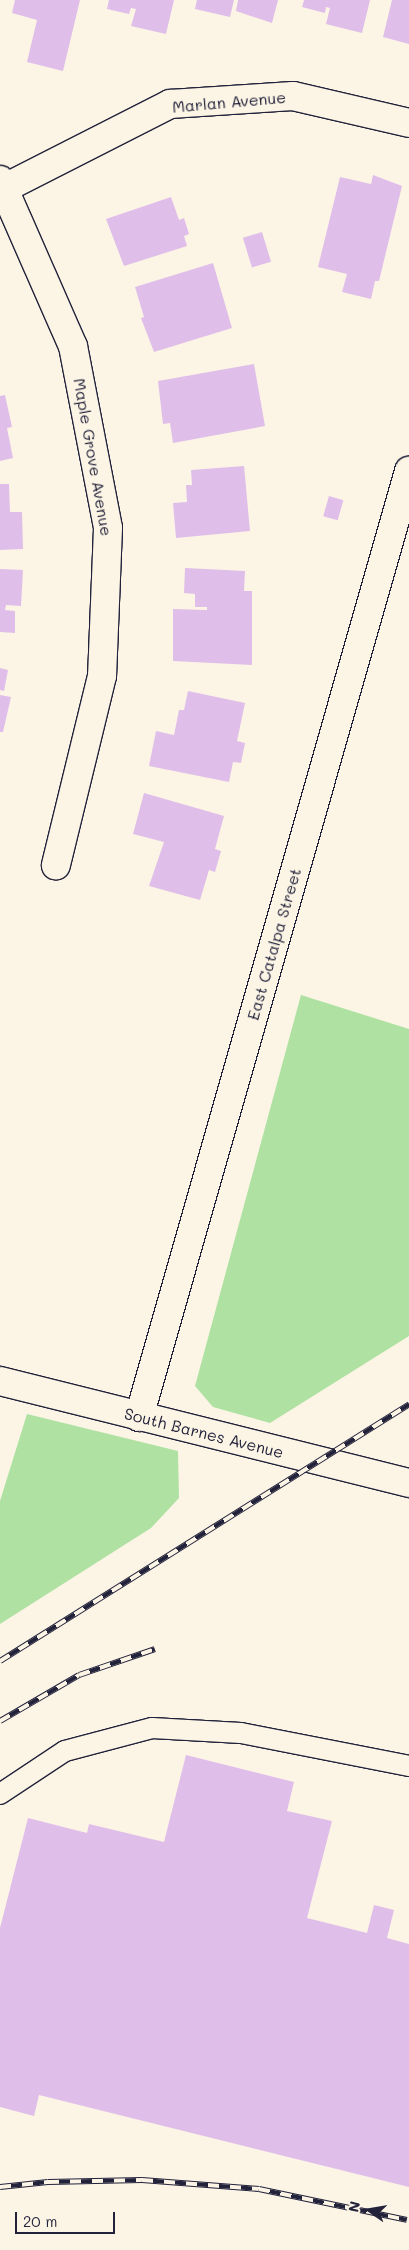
<!DOCTYPE html>
<html>
<head>
<meta charset="utf-8">
<style>
  body { margin:0 }
  #map { position:relative; width:409px; height:2250px; overflow:hidden; background:#fcf5e5; font-family:Mali,sans-serif }
  div>[style] { position:absolute }
  .green>* { inset:0; background:#aee1a2 }
  .building>* { inset:0; background:#e0beea; transform-origin:0 0 }
  .roads { filter:drop-shadow(1px 0 #22223b) drop-shadow(-1px 0 #22223b) drop-shadow(0 1px #22223b) drop-shadow(0 -1px #22223b) }
  .service>* { height:20px; margin:-10px; padding:0 10px; transform-origin:10px; border-radius:10px; background:#fcf5e5 }
  .minor>* { height:28px; margin:-14px; padding:0 14px; transform-origin:14px; border-radius:14px; background:#fcf5e5 }
  .tertiary>* { height:28px; margin:-14px; padding:0 14px; transform-origin:14px; border-radius:14px; background:#fcf5e5 }
  .rail>* { height:5.5px; margin-top:-2.75px; transform-origin:0; background:repeating-linear-gradient(90deg,#fcf5e5 0 11px,#22223b 0 22px); box-sizing:border-box; border-block:1px solid #22223b }
  span { translate:-50% -50%; white-space:nowrap; text-align:center; line-height:1.15; -webkit-text-stroke:4px #fcf5e5; paint-order:stroke }
  .street-label { font-size:16px; color:#22223b }
  .north { position:absolute; left:344px; top:2185px; width:50px; height:50px; -webkit-text-stroke:4px #fcf5e5; paint-order:stroke; rotate:283deg; font-size:14px; font-weight:700; line-height:20px; text-align:center; color:#22223b }
  .north::after { content:''; display:block; margin:auto; width:18px; height:22px; background:#22223b; clip-path:polygon(50% 0,100% 100%,50% 72%,0 100%) }
  .scale { position:absolute; left:15px; top:2212px; width:100px; height:22px; box-sizing:border-box; border:2px solid #22223b; border-top:0; padding-left:6px; font-size:15px; line-height:18px; white-space:nowrap; color:#22223b; -webkit-text-stroke:4px #fcf5e5; paint-order:stroke }
</style>
</head>
<body>
<div id="map">
  <div class="green">
    <i style="clip-path:polygon(301px 995px,409px 1029px,409px 1336px,270px 1423px,213px 1407px,195px 1386px)"></i>
    <i style="clip-path:polygon(27px 1414px,178px 1451px,179px 1498px,151px 1528px,0 1624px,0 1501px)"></i>
  </div>
  <div class="building">
    <i style="clip-path:polygon(15px 0,80px 0,63px 71px,27px 62px,37px 20px,12px 13px)"></i>
    <i style="clip-path:polygon(109px 0,174px 0,166px 34px,131px 26px,136px 9px,131px 8px,129px 14px,107px 9px)"></i>
    <i style="clip-path:polygon(197px 0,234px 0,230px 17px,195px 9px)"></i>
    <i style="clip-path:polygon(238px 0,278px 0,272px 23px,236px 11px)"></i>
    <i style="clip-path:polygon(304px 0,370px 0,362px 33px,326px 24px,330px 8px,326px 7px,325px 13px,302px 7px)"></i>
    <i style="clip-path:polygon(392px 0,409px 0,409px 44px,383px 37px)"></i>
    <i style="clip-path:polygon(373px 175px,402px 186px,379px 281px,375px 281px,371px 299px,342px 292px,347px 274px,318px 267px,340px 177px,371px 184px)"></i>
    <i style="clip-path:polygon(171px 197px,179px 220px,184px 218px,189px 234px,184px 236px,187px 246px,124px 266px,106px 219px)"></i>
    <i style="left:262px;top:232px;width:31px;height:20px;rotate:73deg"></i>
    <i style="clip-path:polygon(213px 263px,232px 328px,154px 352px,141px 318px,144px 317px,135px 287px)"></i>
    <i style="clip-path:polygon(254px 364px,265px 426px,173px 443px,170px 423px,163px 424px,158px 381px)"></i>
    <i style="clip-path:polygon(5px 395px,12px 427px,7px 428px,13px 458px,0 461px,0 396px)"></i>
    <i style="clip-path:polygon(244px 466px,250px 531px,176px 538px,173px 503px,187px 502px,186px 485px,192px 485px,191px 470px)"></i>
    <i style="clip-path:polygon(0 484px,9px 484px,10px 512px,22px 512px,23px 549px,0 550px)"></i>
    <i style="left:329px;top:496px;width:15px;height:21px;rotate:16deg"></i>
    <i style="clip-path:polygon(185px 568px,245px 571px,244px 591px,252px 591px,252px 665px,173px 661px,173px 609px,207px 610px,207px 607px,195px 607px,195px 594px,184px 593px)"></i>
    <i style="clip-path:polygon(0 569px,23px 570px,21px 606px,6px 605px,5px 610px,15px 611px,15px 633px,0 632px)"></i>
    <i style="clip-path:polygon(0 668px,8px 670px,4px 691px,0 690px)"></i>
    <i style="clip-path:polygon(188px 691px,245px 703px,237px 741px,245px 743px,241px 763px,233px 762px,229px 782px,149px 766px,156px 731px,174px 735px,179px 710px,184px 710px)"></i>
    <i style="clip-path:polygon(0 695px,11px 697px,3px 732px,0 732px)"></i>
    <i style="clip-path:polygon(144px 793px,224px 816px,215px 849px,221px 851px,215px 872px,209px 870px,200px 900px,149px 886px,164px 842px,133px 834px)"></i>
    <i style="clip-path:polygon(186px 1755px,294px 1782px,287px 1811px,332px 1821px,307px 1918px,367px 1933px,374px 1905px,394px 1910px,387px 1938px,409px 1944px,409px 2187px,39px 2095px,34px 2116px,0 2107px,0 1928px,28px 1818px,87px 1833px,89px 1824px,164px 1842px)"></i>
  </div>
  <div class="roads">
    <div class="service">
      <i style="left:0;top:1794px;width:78px;rotate:-33.5deg"></i>
      <i style="left:65px;top:1751px;width:90px;rotate:-14.8deg"></i>
      <i style="left:152px;top:1728px;width:89px;rotate:3.2deg"></i>
      <i style="left:241px;top:1733px;width:171px;rotate:11.1deg"></i>
    </div>
    <div class="minor">
      <i style="left:0;top:180px;width:181px;rotate:66.3deg"></i>
      <i style="left:73px;top:346px;width:185px;rotate:79.1deg"></i>
      <i style="left:108px;top:528px;width:148px;rotate:92.3deg"></i>
      <i style="left:102px;top:676px;width:195px;rotate:103.7deg"></i>
      <i style="left:5px;top:188px;width:185px;rotate:-27deg"></i>
      <i style="left:170px;top:104px;width:123px;rotate:-3.7deg"></i>
      <i style="left:293px;top:96px;width:119px;rotate:13.1deg"></i>
      <i style="left:139px;top:1417px;width:984px;rotate:-74.07deg"></i>
    </div>
    <div class="tertiary">
      <i style="left:0;top:1381px;width:422px;rotate:14deg"></i>
    </div>
  </div>
  <div class="rail">
    <i style="left:0;top:1661px;width:483px;rotate:-32.1deg"></i>
    <i style="left:0;top:1721px;width:91px;rotate:-30.2deg"></i>
    <i style="left:79px;top:1675px;width:80px;rotate:-18.9deg"></i>
    <i style="left:0;top:2187px;width:48px;rotate:-5.9deg"></i>
    <i style="left:48px;top:2182px;width:94px;rotate:-1.2deg"></i>
    <i style="left:142px;top:2180px;width:117px;rotate:4.4deg"></i>
    <i style="left:259px;top:2189px;width:151px;rotate:11.8deg"></i>
  </div>
  <div class="street-label">
    <span style="left:229px;top:102px;rotate:-5deg">Marlan Avenue</span>
    <span style="left:93px;top:457px;rotate:80deg">Maple Grove Avenue</span>
    <span style="left:274px;top:944px;rotate:-74deg">East Catalpa Street</span>
    <span style="left:204px;top:1433px;rotate:14deg">South Barnes Avenue</span>
  </div>
  <div class="north">N</div>
  <div class="scale">20 m</div>
</div>
</body>
</html>
